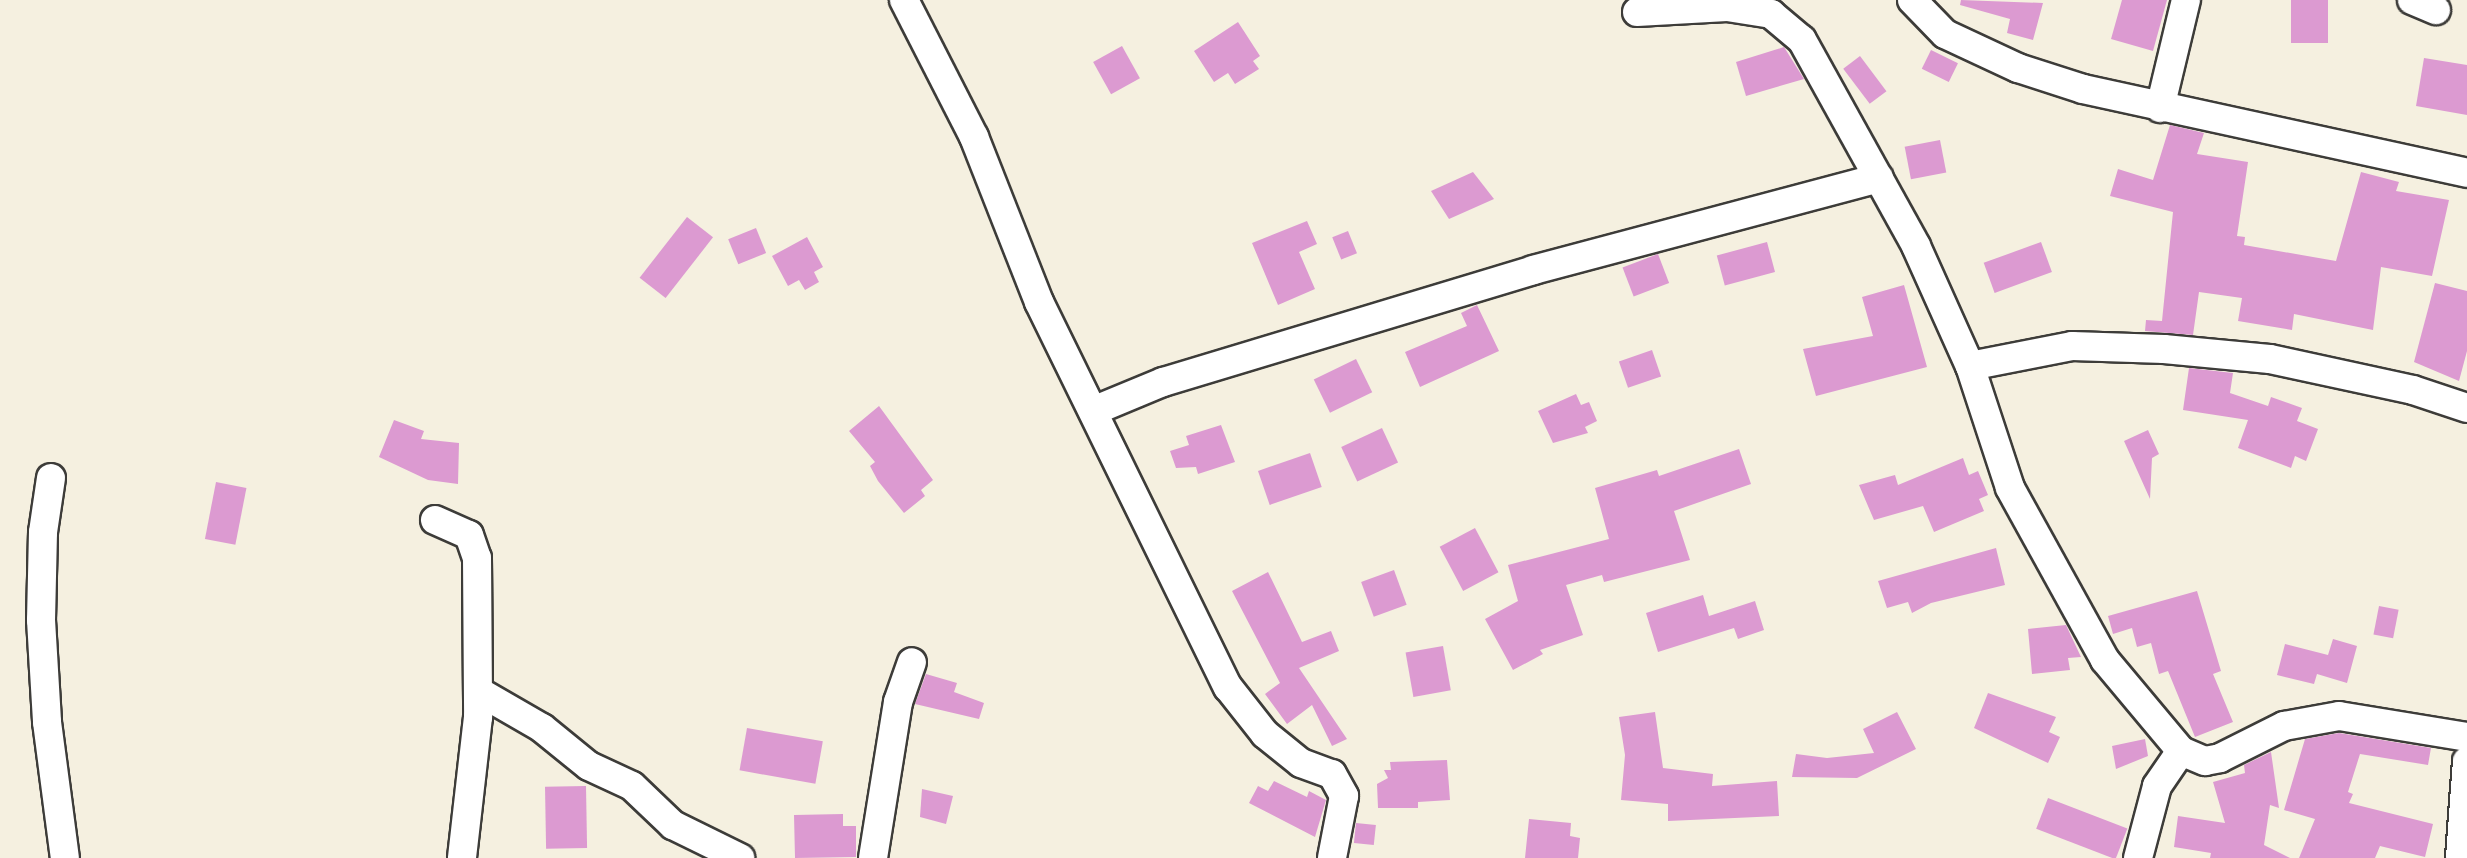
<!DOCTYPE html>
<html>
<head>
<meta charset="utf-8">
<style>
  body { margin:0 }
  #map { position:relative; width:2467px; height:858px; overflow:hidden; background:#f5f0e0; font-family:Pangolin,sans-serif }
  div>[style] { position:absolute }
  .building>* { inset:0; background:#dc9ad1; transform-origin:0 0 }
  .roads { filter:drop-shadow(2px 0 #3d3c39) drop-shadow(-2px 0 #3d3c39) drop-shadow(0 2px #3d3c39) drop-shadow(0 -2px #3d3c39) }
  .minor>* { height:28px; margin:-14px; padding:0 14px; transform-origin:14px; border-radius:14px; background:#fff }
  span { translate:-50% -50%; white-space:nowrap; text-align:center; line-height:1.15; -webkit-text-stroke:8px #fff; paint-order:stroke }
</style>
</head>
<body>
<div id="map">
  <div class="building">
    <i style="clip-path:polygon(1961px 0,2043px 3px,2033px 40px,2007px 33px,2010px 19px,1960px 5px)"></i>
    <i style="clip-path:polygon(2122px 0,2167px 0,2153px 51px,2111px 39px)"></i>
    <i style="left:2291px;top:0;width:37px;height:43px"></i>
    <i style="clip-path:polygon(1238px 22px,1260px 56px,1253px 61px,1259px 69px,1235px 84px,1228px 73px,1214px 82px,1194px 51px)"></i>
    <i style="left:1122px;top:46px;width:37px;height:33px;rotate:61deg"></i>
    <i style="clip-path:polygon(1784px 47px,1804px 79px,1746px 96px,1736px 62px)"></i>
    <i style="left:1931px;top:50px;width:30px;height:21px;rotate:26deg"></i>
    <i style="left:1860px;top:56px;width:44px;height:21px;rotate:53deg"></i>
    <i style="clip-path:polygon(2424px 58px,2467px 65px,2467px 115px,2416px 106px)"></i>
    <i style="clip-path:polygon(2170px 125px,2204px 133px,2197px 154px,2248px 162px,2237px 236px,2245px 237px,2244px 245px,2336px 261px,2361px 172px,2399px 182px,2396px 191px,2449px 200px,2432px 276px,2381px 267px,2373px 330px,2294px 314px,2292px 330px,2238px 321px,2242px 298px,2199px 292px,2193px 335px,2145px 331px,2146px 320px,2162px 321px,2173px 212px,2110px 196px,2118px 169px,2153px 180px)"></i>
    <i style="left:1940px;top:140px;width:33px;height:36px;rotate:79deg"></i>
    <i style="clip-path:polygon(1473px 172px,1494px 199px,1449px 219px,1431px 191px)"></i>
    <i style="left:687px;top:217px;width:33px;height:77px;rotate:38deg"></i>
    <i style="clip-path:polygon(1307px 221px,1317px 244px,1299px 252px,1315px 289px,1278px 305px,1252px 243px)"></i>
    <i style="left:756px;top:228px;width:27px;height:30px;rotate:68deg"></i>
    <i style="left:1348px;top:231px;width:24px;height:17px;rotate:68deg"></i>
    <i style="clip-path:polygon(807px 237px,823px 267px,814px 272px,819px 282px,805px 290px,799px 280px,788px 286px,772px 256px)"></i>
    <i style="left:1767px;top:242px;width:31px;height:52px;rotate:75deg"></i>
    <i style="left:2041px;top:242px;width:32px;height:61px;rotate:70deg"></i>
    <i style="left:1658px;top:254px;width:31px;height:38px;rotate:69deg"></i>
    <i style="clip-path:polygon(2435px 283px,2467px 291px,2467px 351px,2459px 381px,2414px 362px)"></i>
    <i style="clip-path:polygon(1904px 285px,1927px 367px,1816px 396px,1803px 349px,1873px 336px,1862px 297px)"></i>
    <i style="clip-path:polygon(1477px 305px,1499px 351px,1420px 387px,1405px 352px,1467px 326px,1461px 313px)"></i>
    <i style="left:1652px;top:350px;width:28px;height:35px;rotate:71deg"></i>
    <i style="left:1356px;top:359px;width:37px;height:47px;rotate:64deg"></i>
    <i style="clip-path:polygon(2189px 368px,2233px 373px,2230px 393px,2268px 406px,2271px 397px,2302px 408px,2297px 421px,2318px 429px,2306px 461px,2295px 456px,2291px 468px,2238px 448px,2248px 420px,2183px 410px)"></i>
    <i style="clip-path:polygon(1576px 394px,1581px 405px,1589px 402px,1597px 421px,1585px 427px,1588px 433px,1553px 443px,1538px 411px)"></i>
    <i style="clip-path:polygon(879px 406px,933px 480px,921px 490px,925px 496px,904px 513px,878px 481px,870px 466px,875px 462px,849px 431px)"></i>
    <i style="clip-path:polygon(394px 420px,424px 431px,421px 439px,459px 443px,458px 484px,428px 480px,379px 457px)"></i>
    <i style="clip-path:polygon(1221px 425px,1235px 462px,1198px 474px,1196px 467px,1176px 468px,1170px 451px,1189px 445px,1186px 436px)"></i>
    <i style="left:1382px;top:428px;width:38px;height:45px;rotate:65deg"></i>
    <i style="clip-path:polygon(2148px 430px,2159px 454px,2152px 458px,2150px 499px,2124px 441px)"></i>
    <i style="clip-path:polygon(1739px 449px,1751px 484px,1674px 511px,1690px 560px,1604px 582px,1602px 575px,1566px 585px,1583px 635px,1540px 650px,1543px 654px,1513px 670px,1485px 619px,1518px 601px,1508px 565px,1609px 539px,1595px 488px,1657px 470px,1659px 476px)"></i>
    <i style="left:1310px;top:453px;width:36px;height:55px;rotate:71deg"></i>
    <i style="clip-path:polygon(1963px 458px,1969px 475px,1978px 471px,1988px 495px,1979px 499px,1984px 511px,1934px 532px,1923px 506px,1874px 520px,1859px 485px,1895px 475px,1898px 485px)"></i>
    <i style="left:216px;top:482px;width:31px;height:58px;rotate:11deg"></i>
    <i style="left:1475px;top:528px;width:50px;height:40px;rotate:62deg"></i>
    <i style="clip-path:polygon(1996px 548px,2005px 585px,1931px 603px,1912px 613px,1908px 602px,1887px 608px,1878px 581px)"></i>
    <i style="left:1394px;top:570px;width:37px;height:35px;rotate:70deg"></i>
    <i style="clip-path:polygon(1268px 572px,1302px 642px,1331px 631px,1339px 651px,1299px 668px,1347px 739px,1332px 746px,1312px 705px,1287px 724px,1265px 694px,1280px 683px,1232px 591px)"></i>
    <i style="clip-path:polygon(2197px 591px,2221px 671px,2213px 674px,2233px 722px,2195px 737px,2168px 671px,2159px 674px,2151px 643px,2137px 647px,2132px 628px,2113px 634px,2108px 616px)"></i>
    <i style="clip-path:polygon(1703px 595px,1709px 616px,1755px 601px,1764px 630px,1738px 639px,1734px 628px,1658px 652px,1646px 613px)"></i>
    <i style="left:2379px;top:606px;width:20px;height:29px;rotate:11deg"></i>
    <i style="clip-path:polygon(2066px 625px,2081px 657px,2068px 658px,2070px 670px,2032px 674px,2028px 629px)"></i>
    <i style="clip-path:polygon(2333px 639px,2357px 646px,2347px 683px,2317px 674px,2314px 684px,2277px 675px,2285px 644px,2328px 655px)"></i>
    <i style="left:1443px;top:646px;width:45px;height:38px;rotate:80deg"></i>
    <i style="clip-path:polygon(926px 674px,957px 683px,954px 692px,984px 703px,979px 719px,915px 704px)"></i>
    <i style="clip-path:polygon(1988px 693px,2056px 717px,2049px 732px,2060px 737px,2048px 763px,1974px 728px)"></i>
    <i style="clip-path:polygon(1655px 712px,1663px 768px,1713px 774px,1712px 786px,1777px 781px,1779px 816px,1668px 821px,1668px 804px,1621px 800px,1625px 755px,1619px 717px)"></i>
    <i style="clip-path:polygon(1897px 712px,1916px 749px,1857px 778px,1792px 777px,1796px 754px,1827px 758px,1874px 753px,1863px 729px)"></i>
    <i style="left:747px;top:728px;width:77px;height:43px;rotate:10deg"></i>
    <i style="clip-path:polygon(2339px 733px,2431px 748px,2428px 765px,2360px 754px,2348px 792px,2353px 794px,2349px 803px,2433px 824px,2425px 857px,2380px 846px,2375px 858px,2299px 858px,2315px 819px,2284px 810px,2305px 739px)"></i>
    <i style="clip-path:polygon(2145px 739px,2148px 756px,2116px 769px,2112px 746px)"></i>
    <i style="clip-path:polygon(2271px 752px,2279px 808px,2270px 805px,2264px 845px,2290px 858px,2210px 858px,2211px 853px,2174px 847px,2178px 816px,2225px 823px,2213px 782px,2245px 773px,2244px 765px)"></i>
    <i style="clip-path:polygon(1447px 760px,1450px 800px,1418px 802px,1418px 808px,1378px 808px,1377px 784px,1388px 778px,1384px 770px,1391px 770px,1390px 762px)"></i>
    <i style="clip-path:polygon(1274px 781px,1307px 797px,1309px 791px,1326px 800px,1315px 837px,1249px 803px,1258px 786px,1268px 791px)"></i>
    <i style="left:586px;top:786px;width:62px;height:41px;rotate:89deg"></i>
    <i style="clip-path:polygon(922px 789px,953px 796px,946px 824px,920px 817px)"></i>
    <i style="left:2048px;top:798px;width:85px;height:33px;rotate:21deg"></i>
    <i style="clip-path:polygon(843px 814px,843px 826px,856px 826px,856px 857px,795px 858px,794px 815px)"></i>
    <i style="clip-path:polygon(1529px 819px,1571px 823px,1570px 836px,1580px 838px,1578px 858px,1525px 858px)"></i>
    <i style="left:1356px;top:823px;width:20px;height:20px;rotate:6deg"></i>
  </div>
  <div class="roads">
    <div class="minor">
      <i style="left:904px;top:0;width:154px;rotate:62.9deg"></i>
      <i style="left:974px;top:137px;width:177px;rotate:68.5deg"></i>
      <i style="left:1039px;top:302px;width:429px;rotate:63.9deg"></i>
      <i style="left:1228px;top:687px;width:60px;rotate:51.8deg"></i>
      <i style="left:1265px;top:734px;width:46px;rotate:38.9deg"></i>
      <i style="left:1301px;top:763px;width:33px;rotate:20deg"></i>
      <i style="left:1332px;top:774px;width:25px;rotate:61deg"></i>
      <i style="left:1344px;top:796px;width:63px;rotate:101deg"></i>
      <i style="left:1912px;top:0;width:47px;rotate:45.9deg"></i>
      <i style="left:1945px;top:34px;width:81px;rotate:25deg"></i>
      <i style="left:2018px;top:68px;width:68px;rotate:17.9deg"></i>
      <i style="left:2083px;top:89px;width:393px;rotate:12.3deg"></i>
      <i style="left:2412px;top:0;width:26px;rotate:23deg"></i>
      <i style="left:1637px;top:12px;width:90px;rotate:-3.2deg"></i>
      <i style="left:1727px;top:7px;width:45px;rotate:9deg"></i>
      <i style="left:1771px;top:14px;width:40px;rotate:40deg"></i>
      <i style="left:1802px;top:40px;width:235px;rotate:61deg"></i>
      <i style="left:1916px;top:246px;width:132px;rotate:65.8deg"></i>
      <i style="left:1970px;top:366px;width:128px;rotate:71.8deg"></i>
      <i style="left:2010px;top:488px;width:196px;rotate:61.1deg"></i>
      <i style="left:2105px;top:660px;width:119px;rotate:50.1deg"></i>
      <i style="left:2181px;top:751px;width:26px;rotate:23deg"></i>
      <i style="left:2205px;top:761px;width:15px;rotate:-11deg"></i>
      <i style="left:2220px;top:758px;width:72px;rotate:-26.6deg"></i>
      <i style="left:2284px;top:726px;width:56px;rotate:-10.3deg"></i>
      <i style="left:2339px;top:716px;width:130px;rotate:9.3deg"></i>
      <i style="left:2160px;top:108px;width:111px;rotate:-76.5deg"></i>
      <i style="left:1970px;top:366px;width:104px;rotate:-11.1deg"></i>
      <i style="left:2072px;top:346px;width:92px;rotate:1.9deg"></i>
      <i style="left:2164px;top:349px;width:106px;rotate:5.4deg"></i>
      <i style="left:2270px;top:359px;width:146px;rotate:12.2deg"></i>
      <i style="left:2413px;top:390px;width:57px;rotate:18.4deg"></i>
      <i style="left:1093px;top:411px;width:76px;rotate:-22.5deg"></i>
      <i style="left:1163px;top:382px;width:387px;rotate:-16.8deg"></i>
      <i style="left:1533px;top:270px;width:358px;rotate:-14.9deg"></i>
      <i style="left:51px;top:478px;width:55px;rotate:98.4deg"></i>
      <i style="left:43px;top:532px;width:88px;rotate:91.3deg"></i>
      <i style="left:41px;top:620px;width:102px;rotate:86.6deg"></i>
      <i style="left:47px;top:722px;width:137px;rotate:82.5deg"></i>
      <i style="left:435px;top:520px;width:37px;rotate:24deg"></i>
      <i style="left:469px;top:535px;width:24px;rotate:71deg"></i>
      <i style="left:477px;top:558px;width:159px;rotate:89.6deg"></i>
      <i style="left:478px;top:717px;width:142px;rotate:96.5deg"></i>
      <i style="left:478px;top:691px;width:74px;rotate:30deg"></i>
      <i style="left:542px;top:728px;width:60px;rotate:39deg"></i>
      <i style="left:589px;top:766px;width:47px;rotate:24.9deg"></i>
      <i style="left:632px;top:786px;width:57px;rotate:43.6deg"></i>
      <i style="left:673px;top:825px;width:75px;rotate:26.2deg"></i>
      <i style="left:873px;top:858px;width:158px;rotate:-80.9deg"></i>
      <i style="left:898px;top:702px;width:42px;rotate:-70.7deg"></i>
      <i style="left:2138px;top:858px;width:74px;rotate:-75.2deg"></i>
      <i style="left:2157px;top:786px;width:42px;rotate:-55.6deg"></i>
      <i style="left:2460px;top:858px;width:97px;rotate:-85.9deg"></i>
    </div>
  </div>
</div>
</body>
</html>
